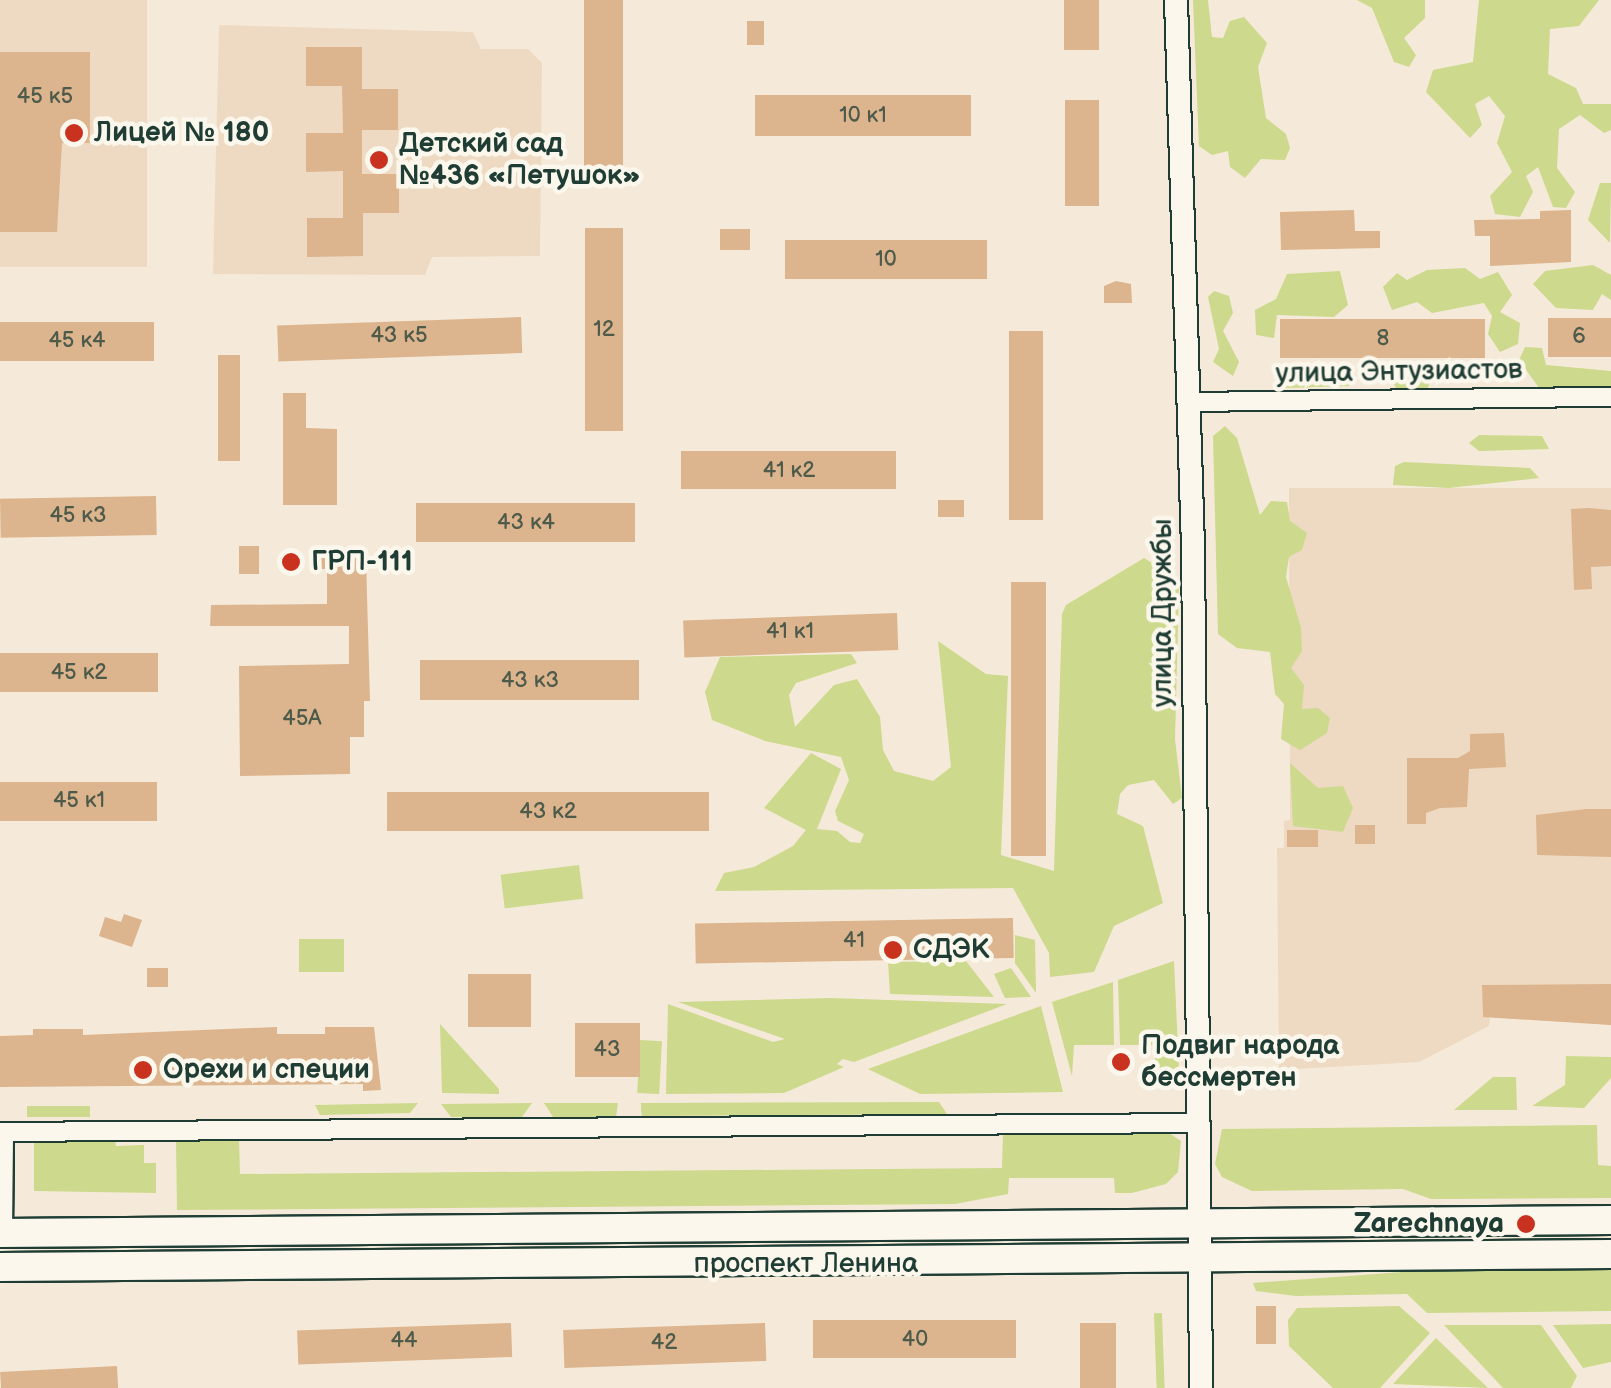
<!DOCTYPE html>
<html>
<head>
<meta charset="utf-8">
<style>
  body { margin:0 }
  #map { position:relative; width:1611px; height:1388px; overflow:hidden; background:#f5ead9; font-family:"Balsamiq Sans",sans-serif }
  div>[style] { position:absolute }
  .built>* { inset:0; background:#eedac2; transform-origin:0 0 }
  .green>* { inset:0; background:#cdd98c; transform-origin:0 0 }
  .building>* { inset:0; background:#dcb48d; transform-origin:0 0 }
  .roads { filter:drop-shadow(2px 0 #1f3d34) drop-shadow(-2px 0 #1f3d34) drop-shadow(0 2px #1f3d34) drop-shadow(0 -2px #1f3d34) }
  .minor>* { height:18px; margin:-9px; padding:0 9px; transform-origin:9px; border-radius:9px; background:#fbf7ec }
  .tertiary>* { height:22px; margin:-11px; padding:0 11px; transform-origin:11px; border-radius:11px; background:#fbf7ec }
  .primary>* { height:28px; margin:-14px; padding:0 14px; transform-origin:14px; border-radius:14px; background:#fbf7ec }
  .dots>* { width:28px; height:28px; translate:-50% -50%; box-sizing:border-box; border:5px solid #fbf7ec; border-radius:50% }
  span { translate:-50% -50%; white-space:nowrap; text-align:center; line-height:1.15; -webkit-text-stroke:9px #fbf7ec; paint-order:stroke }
  .number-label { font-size:22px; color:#4e5b4a }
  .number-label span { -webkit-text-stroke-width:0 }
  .poi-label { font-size:28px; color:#1f3d34; font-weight:700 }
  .left { translate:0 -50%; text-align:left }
  .right { translate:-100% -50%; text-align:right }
  .street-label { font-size:28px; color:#1f3d34 }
</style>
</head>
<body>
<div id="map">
  <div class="built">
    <i style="left:0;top:0;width:147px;height:267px"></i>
    <i style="clip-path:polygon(219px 25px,473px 32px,481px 49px,528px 49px,542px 63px,540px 256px,432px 257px,425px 275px,213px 274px)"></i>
    <i style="clip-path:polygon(1289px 488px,1611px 488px,1611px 1025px,1490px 1017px,1489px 1026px,1419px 1062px,1279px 1070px,1277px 848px,1284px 848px,1284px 821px,1290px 820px)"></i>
  </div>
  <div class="green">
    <i style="clip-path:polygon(1193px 0,1208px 0,1212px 37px,1223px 38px,1230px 21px,1244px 17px,1267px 43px,1258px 67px,1266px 118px,1286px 134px,1290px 148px,1285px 160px,1261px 159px,1245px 178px,1230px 167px,1228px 151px,1212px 155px,1199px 146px)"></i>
    <i style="clip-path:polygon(1357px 0,1425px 0,1425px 18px,1404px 38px,1416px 55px,1409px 67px,1394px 62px,1372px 8px)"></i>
    <i style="clip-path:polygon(1479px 0,1599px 0,1579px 26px,1550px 29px,1548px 74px,1576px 88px,1583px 104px,1611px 104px,1611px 130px,1604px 133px,1580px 115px,1559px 129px,1557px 168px,1575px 192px,1566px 208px,1553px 207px,1538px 167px,1526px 176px,1533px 192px,1520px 217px,1495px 214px,1490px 196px,1512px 172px,1497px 143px,1505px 116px,1489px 96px,1475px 104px,1482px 125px,1470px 138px,1426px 92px,1433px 70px,1473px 62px)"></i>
    <i style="clip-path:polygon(1600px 183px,1611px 183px,1610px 243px,1588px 220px)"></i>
    <i style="clip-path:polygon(1593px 265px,1611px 275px,1611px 300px,1602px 294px,1593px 310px,1556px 308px,1533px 284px,1545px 271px)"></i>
    <i style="clip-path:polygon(1465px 268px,1480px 279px,1498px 272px,1512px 295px,1500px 312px,1520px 323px,1518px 344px,1500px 352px,1488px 334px,1492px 316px,1484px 303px,1432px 313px,1417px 302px,1392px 310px,1383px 287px,1397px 273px,1407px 280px,1427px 270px)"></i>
    <i style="clip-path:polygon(1340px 271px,1348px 305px,1334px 317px,1277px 315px,1274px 338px,1256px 335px,1255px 310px,1276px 299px,1287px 274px)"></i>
    <i style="clip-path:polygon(1214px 291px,1229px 296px,1233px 313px,1223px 331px,1239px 362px,1233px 376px,1213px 362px,1219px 349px,1208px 297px)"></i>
    <i style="clip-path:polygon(1525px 347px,1542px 348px,1546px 365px,1611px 371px,1611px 395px,1544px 395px,1519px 360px)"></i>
    <i style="clip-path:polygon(1350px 364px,1356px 376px,1349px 386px,1286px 388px,1278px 375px,1287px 366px)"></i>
    <i style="clip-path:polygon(1397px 366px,1423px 366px,1431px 381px,1424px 395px,1402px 397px,1388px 375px)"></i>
    <i style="clip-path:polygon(1225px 426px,1237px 438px,1260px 515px,1271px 501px,1287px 502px,1290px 521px,1307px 533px,1302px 550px,1289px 557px,1286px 577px,1301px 628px,1302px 651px,1291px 668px,1304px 685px,1302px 709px,1318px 708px,1330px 718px,1327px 733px,1300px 750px,1281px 739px,1284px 704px,1275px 694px,1270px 652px,1237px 648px,1218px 634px,1213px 436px)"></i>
    <i style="clip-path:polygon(1479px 435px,1542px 436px,1549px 449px,1479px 451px,1469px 443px)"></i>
    <i style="clip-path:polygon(1404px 462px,1530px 468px,1539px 478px,1449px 488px,1393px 485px,1395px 466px)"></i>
    <i style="clip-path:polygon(1144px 558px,1175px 577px,1179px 586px,1175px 739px,1182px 798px,1173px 804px,1154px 780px,1128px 785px,1120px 794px,1117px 814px,1143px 826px,1163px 903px,1114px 926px,1094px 972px,1050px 977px,1049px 953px,1013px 888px,715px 891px,724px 873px,754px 867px,793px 846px,806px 830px,764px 808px,811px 753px,841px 769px,817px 829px,837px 831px,850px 842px,860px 843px,864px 834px,838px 821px,835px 811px,849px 780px,841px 757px,765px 741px,712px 720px,705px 692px,720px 657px,851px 654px,857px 663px,796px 683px,789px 695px,795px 727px,834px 685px,857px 679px,880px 717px,883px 750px,894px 771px,933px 781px,951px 767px,938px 641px,986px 674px,1008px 676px,1001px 855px,1054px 871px,1062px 614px,1066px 605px)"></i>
    <i style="clip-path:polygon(1290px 763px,1318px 788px,1343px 786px,1353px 808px,1343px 832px,1293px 826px)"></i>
    <i style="left:579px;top:865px;width:34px;height:79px;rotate:83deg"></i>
    <i style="clip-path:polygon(1015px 935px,1035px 940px,1036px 993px,1015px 963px)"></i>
    <i style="left:299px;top:939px;width:45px;height:33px"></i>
    <i style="clip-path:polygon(966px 961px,994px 997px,890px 994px,888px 962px)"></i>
    <i style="clip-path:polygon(1174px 961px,1179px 1070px,1155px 1080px,1155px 1045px,1120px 1045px,1118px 980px)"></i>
    <i style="clip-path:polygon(1011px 968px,1031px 997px,1005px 998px,994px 974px)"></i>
    <i style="clip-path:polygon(1113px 982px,1114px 1045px,1074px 1045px,1072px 1076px,1052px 1002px)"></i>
    <i style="clip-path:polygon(830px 998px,1007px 1004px,854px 1062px,843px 1059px,837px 1064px,844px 1067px,784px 1093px,666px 1094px,668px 1004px,773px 1042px,785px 1039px,678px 1002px)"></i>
    <i style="clip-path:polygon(1041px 1006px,1063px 1092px,920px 1094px,868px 1069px)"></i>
    <i style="clip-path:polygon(440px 1024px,499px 1089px,499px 1094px,442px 1093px)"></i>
    <i style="left:640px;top:1040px;width:22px;height:53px;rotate:3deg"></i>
    <i style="clip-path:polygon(1566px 1056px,1611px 1057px,1611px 1078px,1584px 1108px,1532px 1106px,1565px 1085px)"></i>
    <i style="clip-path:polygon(1493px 1077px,1516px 1077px,1517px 1110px,1454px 1110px)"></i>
    <i style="clip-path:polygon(939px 1102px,947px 1114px,642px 1116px,641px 1110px,641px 1103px)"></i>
    <i style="clip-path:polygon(418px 1103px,410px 1113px,320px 1115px,315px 1105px)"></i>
    <i style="clip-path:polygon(532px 1103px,522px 1117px,451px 1117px,441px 1104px)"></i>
    <i style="clip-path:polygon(544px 1103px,618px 1103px,616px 1117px,553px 1117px)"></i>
    <i style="left:90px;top:1106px;width:11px;height:63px;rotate:90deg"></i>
    <i style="clip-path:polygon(1597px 1125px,1598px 1165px,1611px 1166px,1611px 1198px,1431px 1199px,1403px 1189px,1252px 1191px,1222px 1177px,1215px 1164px,1222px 1129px)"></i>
    <i style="clip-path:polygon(1166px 1131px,1181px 1141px,1178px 1172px,1166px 1184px,1132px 1193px,1115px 1193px,1114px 1178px,1009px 1178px,1008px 1194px,955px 1204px,177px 1210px,176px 1139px,239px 1138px,240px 1174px,1002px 1168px,1003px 1133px)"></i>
    <i style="clip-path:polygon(115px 1139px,116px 1146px,144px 1145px,144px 1163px,156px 1163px,156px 1193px,34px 1191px,34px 1143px)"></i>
    <i style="clip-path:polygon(1611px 1267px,1611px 1311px,1427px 1313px,1407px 1294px,1296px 1296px,1256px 1291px,1253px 1283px,1444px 1269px)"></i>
    <i style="clip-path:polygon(1399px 1306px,1430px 1333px,1380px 1388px,1333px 1388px,1289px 1346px,1288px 1320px,1297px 1308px)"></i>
    <i style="left:1162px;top:1313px;width:75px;height:8px;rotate:88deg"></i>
    <i style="clip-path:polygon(1611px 1324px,1611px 1362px,1583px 1368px,1553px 1325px)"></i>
    <i style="clip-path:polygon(1444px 1325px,1541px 1325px,1577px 1376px,1571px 1388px,1503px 1388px)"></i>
    <i style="clip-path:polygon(1436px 1338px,1488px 1388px,1393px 1384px)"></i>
  </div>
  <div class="building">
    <i style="left:584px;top:0;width:39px;height:180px"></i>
    <i style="left:1064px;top:0;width:35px;height:50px"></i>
    <i style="left:764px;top:21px;width:24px;height:17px;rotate:90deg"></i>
    <i style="clip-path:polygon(306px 47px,362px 47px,362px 89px,398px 89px,398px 130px,362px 130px,362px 174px,399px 174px,399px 213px,363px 213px,363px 256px,307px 257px,307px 218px,343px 218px,343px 171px,306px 172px,306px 133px,343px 133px,342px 86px,306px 86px)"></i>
    <i style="clip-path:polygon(0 52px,90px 52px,90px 143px,62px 143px,57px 232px,0 232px)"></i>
    <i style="left:971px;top:95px;width:41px;height:216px;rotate:90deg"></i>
    <i style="left:1065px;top:100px;width:34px;height:106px"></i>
    <i style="clip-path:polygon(1354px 210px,1355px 231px,1380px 231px,1380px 248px,1281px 250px,1280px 212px)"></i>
    <i style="clip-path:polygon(1571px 210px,1571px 262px,1490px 266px,1490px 236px,1475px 236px,1474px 220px,1540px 219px,1540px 211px)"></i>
    <i style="left:585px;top:228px;width:38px;height:203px"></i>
    <i style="left:720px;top:229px;width:30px;height:21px"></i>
    <i style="left:987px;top:240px;width:39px;height:202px;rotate:90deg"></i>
    <i style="clip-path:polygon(1116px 281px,1131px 284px,1132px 303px,1104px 303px,1104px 286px)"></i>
    <i style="left:521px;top:317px;width:36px;height:244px;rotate:88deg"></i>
    <i style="left:1548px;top:318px;width:63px;height:39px"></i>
    <i style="left:1485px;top:319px;width:39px;height:205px;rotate:90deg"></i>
    <i style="left:0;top:322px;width:154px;height:39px"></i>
    <i style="left:1009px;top:331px;width:34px;height:189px"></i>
    <i style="left:218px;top:355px;width:22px;height:106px"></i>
    <i style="clip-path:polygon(283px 393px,306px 393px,306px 428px,337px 429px,337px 505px,283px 505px)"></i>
    <i style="left:896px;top:451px;width:38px;height:215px;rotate:90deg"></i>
    <i style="left:156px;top:496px;width:39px;height:156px;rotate:89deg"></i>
    <i style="left:938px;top:500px;width:26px;height:17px"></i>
    <i style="left:635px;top:503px;width:39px;height:219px;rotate:90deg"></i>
    <i style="clip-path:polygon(1589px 508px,1611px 510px,1611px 566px,1591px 567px,1592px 589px,1574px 590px,1571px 509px)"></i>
    <i style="left:239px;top:546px;width:20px;height:28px"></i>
    <i style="clip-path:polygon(317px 551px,362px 552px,366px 559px,370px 701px,364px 701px,364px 737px,350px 737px,350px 774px,240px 776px,239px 666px,349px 664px,349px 626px,210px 626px,211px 605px,327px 604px,327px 569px,317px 569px)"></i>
    <i style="left:1011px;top:582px;width:35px;height:274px"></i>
    <i style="left:897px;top:613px;width:37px;height:214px;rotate:88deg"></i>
    <i style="left:158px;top:653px;width:39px;height:158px;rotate:90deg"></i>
    <i style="left:639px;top:660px;width:40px;height:219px;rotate:90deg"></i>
    <i style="clip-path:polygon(1504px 733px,1506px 767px,1469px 769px,1467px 807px,1440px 808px,1426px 813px,1426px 824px,1407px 824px,1407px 758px,1458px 758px,1470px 751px,1470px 734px)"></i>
    <i style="left:0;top:782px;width:157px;height:39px"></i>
    <i style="left:709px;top:792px;width:39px;height:322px;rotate:90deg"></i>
    <i style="clip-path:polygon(1586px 809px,1611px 809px,1611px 857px,1537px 855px,1536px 815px)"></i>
    <i style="left:1355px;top:825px;width:20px;height:19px"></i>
    <i style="left:1287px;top:830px;width:31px;height:17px"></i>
    <i style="clip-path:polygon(124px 914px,142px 920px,132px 947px,99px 936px,105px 917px,121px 922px)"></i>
    <i style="left:1013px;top:918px;width:40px;height:318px;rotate:89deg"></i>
    <i style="left:147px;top:968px;width:21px;height:19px"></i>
    <i style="left:468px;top:974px;width:63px;height:53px"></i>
    <i style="clip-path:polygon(1611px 984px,1611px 1025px,1483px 1017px,1482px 985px)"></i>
    <i style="left:575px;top:1023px;width:65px;height:54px"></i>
    <i style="clip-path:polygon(277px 1027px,277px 1034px,325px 1034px,325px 1027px,374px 1027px,381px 1090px,363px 1091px,363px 1084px,0 1087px,0 1036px,33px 1035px,33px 1029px,83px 1029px,83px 1035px)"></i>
    <i style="left:1256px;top:1306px;width:20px;height:38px"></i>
    <i style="left:1016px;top:1320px;width:38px;height:203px;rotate:90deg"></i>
    <i style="left:511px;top:1323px;width:34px;height:214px;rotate:88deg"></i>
    <i style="left:765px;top:1323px;width:38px;height:202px;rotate:88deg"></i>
    <i style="left:1080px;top:1323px;width:36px;height:65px"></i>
    <i style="left:117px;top:1366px;width:22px;height:117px;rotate:87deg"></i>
  </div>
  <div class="roads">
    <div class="minor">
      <i style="left:1188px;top:402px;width:423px;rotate:-0.7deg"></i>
      <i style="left:0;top:1132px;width:1195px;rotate:-0.43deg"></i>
      <i style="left:3px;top:1233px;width:101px;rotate:-89.4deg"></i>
    </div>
    <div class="tertiary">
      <i style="left:1176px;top:0;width:548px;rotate:88.22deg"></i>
      <i style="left:1193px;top:548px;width:840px;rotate:89.45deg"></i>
    </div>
    <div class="primary">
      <i style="left:0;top:1233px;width:1611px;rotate:-0.46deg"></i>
      <i style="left:0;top:1267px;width:1611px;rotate:-0.46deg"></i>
    </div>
  </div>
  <div class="dots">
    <i style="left:74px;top:133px;background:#c8321e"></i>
    <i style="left:379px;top:160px;background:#c8321e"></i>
    <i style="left:291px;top:562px;background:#c8321e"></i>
    <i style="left:893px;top:950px;background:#c8321e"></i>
    <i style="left:1121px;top:1062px;background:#c8321e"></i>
    <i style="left:143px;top:1070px;background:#c8321e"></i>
    <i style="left:1526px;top:1224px;background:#c8321e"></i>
  </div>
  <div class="number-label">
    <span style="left:45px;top:97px">45 к5</span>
    <span style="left:863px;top:116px">10 к1</span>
    <span style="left:886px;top:260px">10</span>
    <span style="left:604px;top:330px">12</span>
    <span style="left:399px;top:336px">43 к5</span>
    <span style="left:1579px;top:337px">6</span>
    <span style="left:1383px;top:339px">8</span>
    <span style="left:77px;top:341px">45 к4</span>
    <span style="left:789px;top:471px">41 к2</span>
    <span style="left:78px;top:516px">45 к3</span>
    <span style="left:526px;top:523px">43 к4</span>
    <span style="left:790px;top:632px">41 к1</span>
    <span style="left:79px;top:673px">45 к2</span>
    <span style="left:530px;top:681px">43 к3</span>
    <span style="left:302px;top:719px">45А</span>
    <span style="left:79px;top:801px">45 к1</span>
    <span style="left:548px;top:812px">43 к2</span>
    <span style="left:854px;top:941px">41</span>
    <span style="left:607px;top:1050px">43</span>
    <span style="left:915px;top:1340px">40</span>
    <span style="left:404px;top:1341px">44</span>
    <span style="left:664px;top:1343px">42</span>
  </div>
  <div class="poi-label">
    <span class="left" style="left:94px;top:133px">Лицей № 180</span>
    <span class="left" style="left:399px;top:160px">Детский сад<br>№436 «Петушок»</span>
    <span class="left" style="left:311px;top:562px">ГРП-111</span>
    <span class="left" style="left:913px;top:950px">СДЭК</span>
    <span class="left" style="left:1141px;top:1062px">Подвиг народа<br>бессмертен</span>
    <span class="left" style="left:163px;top:1070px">Орехи и специи</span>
    <span class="right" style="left:1504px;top:1224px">Zarechnaya</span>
  </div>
  <div class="street-label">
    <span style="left:1399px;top:372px;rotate:-1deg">улица Энтузиастов</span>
    <span style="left:1163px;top:613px;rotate:-90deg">улица Дружбы</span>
    <span style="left:806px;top:1264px">проспект Ленина</span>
  </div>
</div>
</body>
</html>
